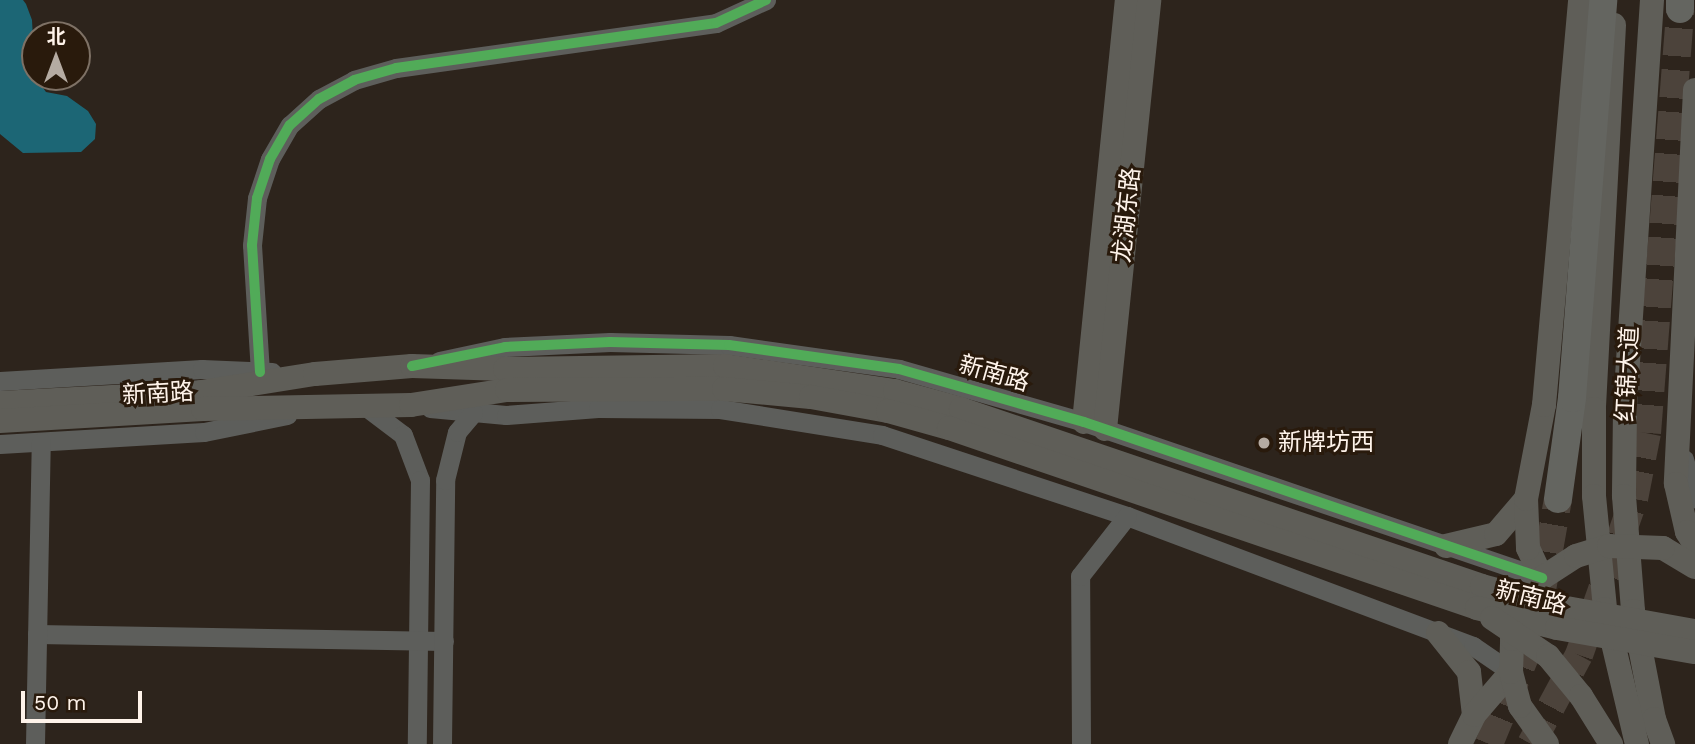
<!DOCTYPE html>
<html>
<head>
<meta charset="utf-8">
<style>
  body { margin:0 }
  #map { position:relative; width:1695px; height:744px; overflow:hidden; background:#2d241c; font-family:"Work Sans","Noto Sans SC",sans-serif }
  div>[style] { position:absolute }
  .water>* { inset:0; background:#1c6675 }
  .highway-tunnel>* { height:28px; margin-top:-14px; transform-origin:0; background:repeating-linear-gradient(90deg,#4c433b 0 28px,transparent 0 42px) }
  .minor>* { height:19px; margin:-9.5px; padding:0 9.5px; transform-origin:9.5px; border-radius:9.5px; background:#5d5e5b }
  .major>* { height:24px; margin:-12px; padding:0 12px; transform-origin:12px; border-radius:12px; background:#5f5e58 }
  .highway>* { height:28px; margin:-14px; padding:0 14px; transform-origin:14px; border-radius:14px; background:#646560 }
  .major-bridge>* { height:24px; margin:-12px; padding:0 12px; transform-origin:12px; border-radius:12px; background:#5f5e58 }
  .cycleway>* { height:10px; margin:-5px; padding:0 5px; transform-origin:5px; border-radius:5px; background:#51ab58 }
  .dots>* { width:19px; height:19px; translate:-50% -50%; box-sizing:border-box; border:4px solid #291a0c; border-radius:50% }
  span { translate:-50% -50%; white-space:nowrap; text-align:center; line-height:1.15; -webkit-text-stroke:6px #291a0c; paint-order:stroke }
  .street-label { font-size:24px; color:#fef3ea }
  .poi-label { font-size:24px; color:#fef3ea }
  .left { translate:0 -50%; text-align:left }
  .north { position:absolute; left:21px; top:21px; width:70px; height:70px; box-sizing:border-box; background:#291a0c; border:2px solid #7e7165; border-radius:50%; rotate:0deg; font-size:19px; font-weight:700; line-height:28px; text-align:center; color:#fef3ea }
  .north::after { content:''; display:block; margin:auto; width:24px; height:32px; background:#b5aba2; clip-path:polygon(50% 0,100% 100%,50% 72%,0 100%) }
  .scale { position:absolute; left:21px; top:691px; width:121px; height:32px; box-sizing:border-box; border:4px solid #fef3ea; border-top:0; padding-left:9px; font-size:21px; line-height:24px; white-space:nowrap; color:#fef3ea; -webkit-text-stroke:5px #291a0c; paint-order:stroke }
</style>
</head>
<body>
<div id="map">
  <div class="water">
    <i style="clip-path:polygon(0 0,23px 0,26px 4px,32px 20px,35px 77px,46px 92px,67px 96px,88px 111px,96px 124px,95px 139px,81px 152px,23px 153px,0 134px)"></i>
  </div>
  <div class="highway-tunnel">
    <i style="left:1489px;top:744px;width:118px;rotate:-67.6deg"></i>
    <i style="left:1534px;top:635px;width:138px;rotate:-80deg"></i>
    <i style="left:1531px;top:744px;width:101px;rotate:-61.7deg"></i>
    <i style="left:1579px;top:655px;width:165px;rotate:-70.6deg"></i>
    <i style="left:1634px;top:499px;width:67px;rotate:-78.9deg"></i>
    <i style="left:1647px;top:433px;width:425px;rotate:-85.5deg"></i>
  </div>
  <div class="minor">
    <i style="left:439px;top:361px;width:67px;rotate:-12deg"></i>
    <i style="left:505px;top:347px;width:105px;rotate:-2.7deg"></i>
    <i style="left:610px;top:342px;width:119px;rotate:1.4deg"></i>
    <i style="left:729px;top:345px;width:172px;rotate:8deg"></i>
    <i style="left:899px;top:369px;width:192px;rotate:16deg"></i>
    <i style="left:1084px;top:422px;width:484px;rotate:18.8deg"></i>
    <i style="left:260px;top:372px;width:127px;rotate:-93.6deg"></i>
    <i style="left:252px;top:245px;width:47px;rotate:-83.9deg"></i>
    <i style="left:257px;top:198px;width:41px;rotate:-71.6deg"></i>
    <i style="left:270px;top:159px;width:39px;rotate:-60deg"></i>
    <i style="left:290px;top:125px;width:39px;rotate:-42deg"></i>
    <i style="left:319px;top:99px;width:40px;rotate:-28deg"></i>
    <i style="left:354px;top:80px;width:44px;rotate:-15.9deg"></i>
    <i style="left:396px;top:68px;width:323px;rotate:-8deg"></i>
    <i style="left:716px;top:23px;width:55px;rotate:-24.7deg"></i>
    <i style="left:0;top:381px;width:202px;rotate:-3.4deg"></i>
    <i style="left:202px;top:369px;width:70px;rotate:2.5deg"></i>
    <i style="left:366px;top:407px;width:46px;rotate:37.1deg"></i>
    <i style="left:403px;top:435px;width:48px;rotate:69.3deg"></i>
    <i style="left:420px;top:480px;width:264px;rotate:90.7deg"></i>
    <i style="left:430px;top:408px;width:76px;rotate:5.3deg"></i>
    <i style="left:506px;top:415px;width:92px;rotate:-4.4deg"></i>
    <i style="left:598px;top:408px;width:122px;rotate:0.5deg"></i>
    <i style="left:720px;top:409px;width:164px;rotate:9.1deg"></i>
    <i style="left:882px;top:435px;width:258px;rotate:18.3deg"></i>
    <i style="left:1127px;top:516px;width:370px;rotate:20.6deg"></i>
    <i style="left:1473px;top:646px;width:46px;rotate:34.4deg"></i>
    <i style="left:0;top:444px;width:204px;rotate:-3.4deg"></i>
    <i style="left:204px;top:432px;width:85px;rotate:-11.6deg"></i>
    <i style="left:1684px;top:459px;width:41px;rotate:74.2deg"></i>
    <i style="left:37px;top:634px;width:407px;rotate:1deg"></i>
    <i style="left:35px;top:744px;width:302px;rotate:-88.9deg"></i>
    <i style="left:442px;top:744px;width:264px;rotate:-89.3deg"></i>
    <i style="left:445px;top:480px;width:49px;rotate:-76deg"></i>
    <i style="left:457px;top:432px;width:25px;rotate:-50deg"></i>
    <i style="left:1081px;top:744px;width:168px;rotate:-90.3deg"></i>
    <i style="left:1080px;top:576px;width:76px;rotate:-51.9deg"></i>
  </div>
  <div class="major">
    <i style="left:1652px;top:0;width:410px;rotate:93.8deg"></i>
    <i style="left:1625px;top:409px;width:87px;rotate:90.7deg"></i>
    <i style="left:1624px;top:496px;width:115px;rotate:85.5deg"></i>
    <i style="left:1633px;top:611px;width:110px;rotate:79deg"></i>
    <i style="left:1654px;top:719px;width:27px;rotate:70deg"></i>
    <i style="left:1614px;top:25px;width:385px;rotate:93deg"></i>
    <i style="left:1594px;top:409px;width:87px;rotate:90deg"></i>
    <i style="left:1594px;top:496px;width:114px;rotate:84.4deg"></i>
    <i style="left:1605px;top:609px;width:139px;rotate:76.7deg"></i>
    <i style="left:1695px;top:90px;width:394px;rotate:92.8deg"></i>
    <i style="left:1676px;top:484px;width:49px;rotate:77.1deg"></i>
    <i style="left:1687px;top:532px;width:15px;rotate:58deg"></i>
    <i style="left:0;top:403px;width:201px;rotate:-3.1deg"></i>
    <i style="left:201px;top:392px;width:115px;rotate:-9deg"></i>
    <i style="left:315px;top:374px;width:97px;rotate:-4.7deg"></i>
    <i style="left:412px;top:366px;width:93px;rotate:1.8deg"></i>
    <i style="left:0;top:421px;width:203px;rotate:-3.4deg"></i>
    <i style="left:203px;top:409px;width:208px;rotate:-1.1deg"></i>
    <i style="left:411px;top:405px;width:97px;rotate:-8.9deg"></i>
    <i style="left:1084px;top:422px;width:424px;rotate:-84.2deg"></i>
    <i style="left:1105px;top:429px;width:431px;rotate:-84.1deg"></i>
    <i style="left:1446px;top:546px;width:51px;rotate:-13.5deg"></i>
    <i style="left:1496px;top:534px;width:46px;rotate:-49.4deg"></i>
    <i style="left:1663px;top:548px;width:37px;rotate:31deg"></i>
    <i style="left:1542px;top:578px;width:33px;rotate:-115deg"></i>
    <i style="left:1528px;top:548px;width:49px;rotate:-92.3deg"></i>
    <i style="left:1526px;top:499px;width:96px;rotate:-79.2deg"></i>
    <i style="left:1544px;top:405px;width:407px;rotate:-84.9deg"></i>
    <i style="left:1438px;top:633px;width:50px;rotate:51.5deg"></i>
    <i style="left:1469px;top:672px;width:43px;rotate:83.4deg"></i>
    <i style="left:1460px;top:744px;width:32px;rotate:-64deg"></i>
    <i style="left:1474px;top:715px;width:57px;rotate:-49.3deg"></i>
    <i style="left:1547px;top:744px;width:47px;rotate:-125.4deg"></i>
    <i style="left:1520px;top:706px;width:35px;rotate:-105deg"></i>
    <i style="left:1511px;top:672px;width:33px;rotate:-88deg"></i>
    <i style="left:1512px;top:639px;width:28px;rotate:-75deg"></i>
    <i style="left:1519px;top:612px;width:41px;rotate:-55.9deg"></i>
    <i style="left:1542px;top:578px;width:40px;rotate:-32.9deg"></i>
  </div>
  <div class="highway">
    <i style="left:1680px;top:9px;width:9px;rotate:-90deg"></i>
    <i style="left:1558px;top:499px;width:102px;rotate:-82.1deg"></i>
    <i style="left:1572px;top:398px;width:399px;rotate:-85.5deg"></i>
  </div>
  <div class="major-bridge">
    <i style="left:505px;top:369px;width:220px;rotate:-0.8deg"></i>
    <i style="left:725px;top:366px;width:172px;rotate:8.4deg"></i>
    <i style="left:895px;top:391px;width:68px;rotate:15.3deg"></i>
    <i style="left:961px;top:409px;width:550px;rotate:18.76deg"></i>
    <i style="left:1482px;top:586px;width:82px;rotate:14.9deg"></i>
    <i style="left:1561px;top:607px;width:136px;rotate:10.2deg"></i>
    <i style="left:507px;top:390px;width:217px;rotate:-0.3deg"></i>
    <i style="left:724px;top:389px;width:87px;rotate:5.3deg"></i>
    <i style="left:811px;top:397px;width:78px;rotate:10.3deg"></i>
    <i style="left:888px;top:411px;width:63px;rotate:15.6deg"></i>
    <i style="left:949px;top:428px;width:558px;rotate:18.82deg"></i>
    <i style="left:1477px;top:608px;width:82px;rotate:14deg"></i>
    <i style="left:1557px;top:628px;width:140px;rotate:9.9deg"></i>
    <i style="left:1576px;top:556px;width:34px;rotate:-17deg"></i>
    <i style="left:1609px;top:546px;width:54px;rotate:2.1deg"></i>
    <i style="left:1492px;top:618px;width:68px;rotate:34.2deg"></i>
    <i style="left:1548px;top:656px;width:52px;rotate:50.5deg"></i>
    <i style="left:1581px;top:696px;width:57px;rotate:58deg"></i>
  </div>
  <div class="cycleway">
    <i style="left:412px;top:366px;width:95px;rotate:-11.5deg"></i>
    <i style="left:505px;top:347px;width:105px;rotate:-2.7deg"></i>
    <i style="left:610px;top:342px;width:119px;rotate:1.4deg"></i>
    <i style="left:729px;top:345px;width:172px;rotate:8deg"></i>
    <i style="left:899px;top:369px;width:192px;rotate:16deg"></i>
    <i style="left:1084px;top:422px;width:484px;rotate:18.8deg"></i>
    <i style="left:260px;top:372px;width:127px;rotate:-93.6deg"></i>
    <i style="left:252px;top:245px;width:47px;rotate:-83.9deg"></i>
    <i style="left:257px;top:198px;width:41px;rotate:-71.6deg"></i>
    <i style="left:270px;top:159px;width:39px;rotate:-60deg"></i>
    <i style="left:290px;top:125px;width:39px;rotate:-42deg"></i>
    <i style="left:319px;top:99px;width:40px;rotate:-28deg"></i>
    <i style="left:354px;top:80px;width:44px;rotate:-15.9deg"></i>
    <i style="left:396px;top:68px;width:323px;rotate:-8deg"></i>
    <i style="left:716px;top:23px;width:55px;rotate:-24.7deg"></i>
  </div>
  <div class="dots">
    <i style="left:1264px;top:443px;background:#b5aba2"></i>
  </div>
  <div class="street-label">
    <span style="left:1127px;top:215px;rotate:-84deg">龙湖东路</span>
    <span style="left:994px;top:374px;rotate:16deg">新南路</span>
    <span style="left:1628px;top:374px;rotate:-87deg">红锦大道</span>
    <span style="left:158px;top:394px;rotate:-3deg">新南路</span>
    <span style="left:1531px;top:598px;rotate:14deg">新南路</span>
  </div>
  <div class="poi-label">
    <span class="left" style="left:1278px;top:443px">新牌坊西</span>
  </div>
  <div class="north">北</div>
  <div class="scale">50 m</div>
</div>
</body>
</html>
